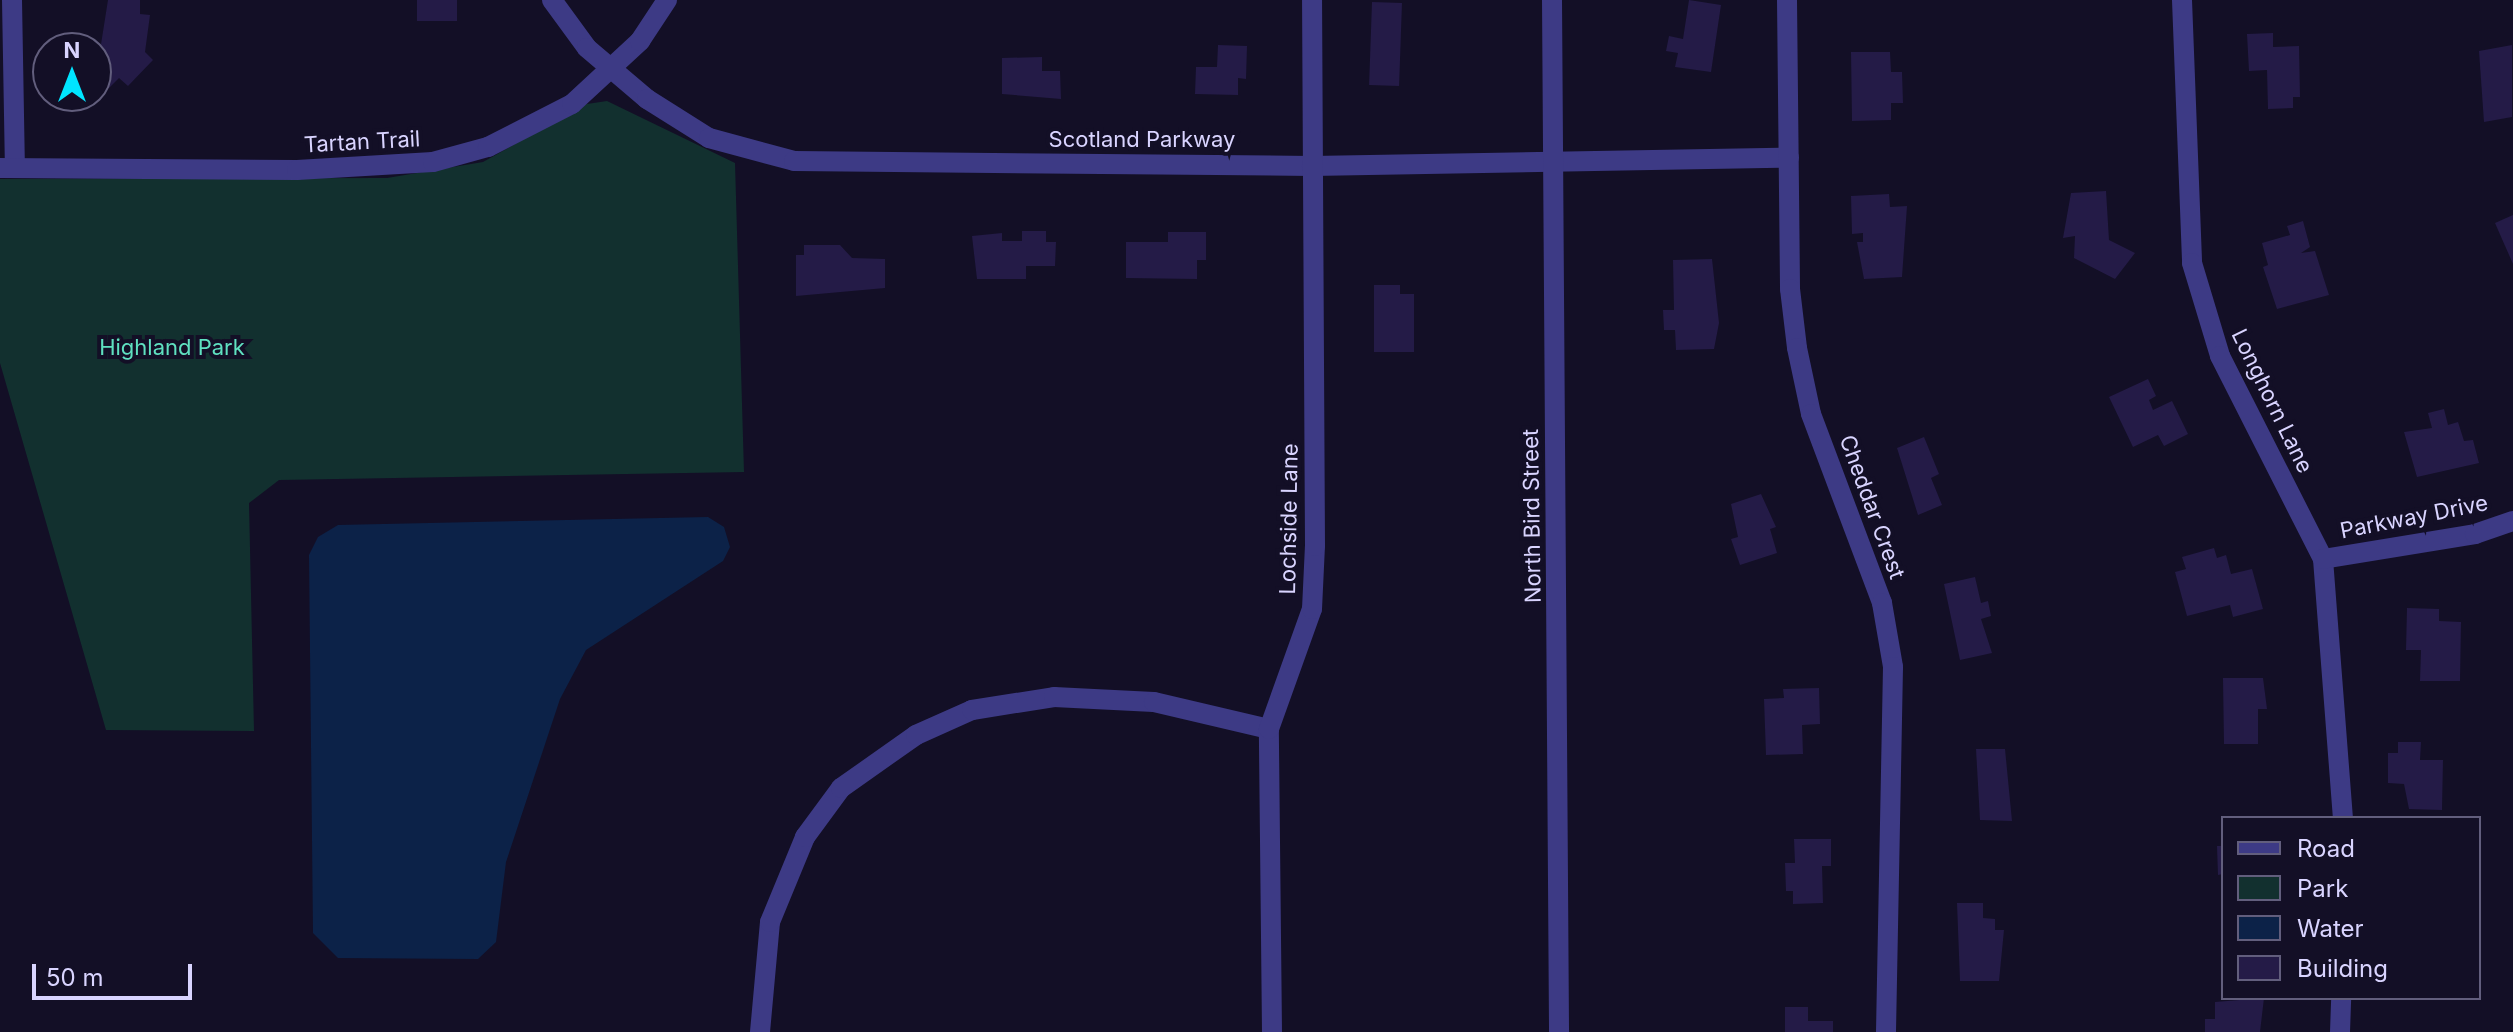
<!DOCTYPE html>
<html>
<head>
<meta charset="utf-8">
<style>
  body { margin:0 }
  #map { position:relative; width:2513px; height:1032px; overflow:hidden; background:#130f26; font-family:Inter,sans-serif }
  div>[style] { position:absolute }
  .green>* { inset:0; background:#12302f }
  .water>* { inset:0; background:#0c2248 }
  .building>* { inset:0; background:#241b47; transform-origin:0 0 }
  .minor>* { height:20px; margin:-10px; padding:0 10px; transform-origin:10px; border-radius:10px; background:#3d3a85 }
  .tertiary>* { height:20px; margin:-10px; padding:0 10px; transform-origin:10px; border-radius:10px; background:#3d3a85 }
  span { translate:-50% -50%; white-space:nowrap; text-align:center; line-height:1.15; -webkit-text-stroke:8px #130f26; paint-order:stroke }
  .street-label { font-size:22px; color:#d9d4ff }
  .park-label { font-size:22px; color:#5fe0c0 }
  .legend { position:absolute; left:2221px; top:816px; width:260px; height:184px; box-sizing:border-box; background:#130f26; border:2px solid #625e7d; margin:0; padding:10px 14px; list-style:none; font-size:24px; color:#d9d4ff }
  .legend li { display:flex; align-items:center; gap:16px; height:40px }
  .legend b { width:40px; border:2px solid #625e7d }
  .north { position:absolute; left:32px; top:32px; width:80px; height:80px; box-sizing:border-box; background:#130f26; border:2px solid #625e7d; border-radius:50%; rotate:0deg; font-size:22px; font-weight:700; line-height:32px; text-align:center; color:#d9d4ff }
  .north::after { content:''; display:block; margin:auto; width:28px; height:36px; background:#00e5ff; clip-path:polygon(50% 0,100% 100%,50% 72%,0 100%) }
  .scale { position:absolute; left:32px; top:964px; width:160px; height:36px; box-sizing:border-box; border:4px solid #d9d4ff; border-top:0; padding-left:10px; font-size:24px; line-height:28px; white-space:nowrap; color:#d9d4ff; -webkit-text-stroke:6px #130f26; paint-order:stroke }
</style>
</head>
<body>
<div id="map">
  <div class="green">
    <i style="clip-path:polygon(607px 101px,735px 163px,744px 472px,279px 480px,249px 503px,254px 731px,106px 730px,0 363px,0 179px,387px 178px,483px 162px,587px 104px)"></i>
  </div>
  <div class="water">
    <i style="clip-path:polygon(708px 517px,724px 527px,730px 547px,723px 561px,586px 650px,560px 699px,506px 862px,496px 942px,478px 959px,338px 958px,313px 933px,309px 555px,318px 537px,338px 525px)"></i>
  </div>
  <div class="building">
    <i style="clip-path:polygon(108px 0,140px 0,140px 14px,150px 15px,145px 52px,153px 60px,128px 86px,119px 78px,109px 88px,96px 76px)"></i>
    <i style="left:417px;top:0;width:40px;height:21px"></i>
    <i style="clip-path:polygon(1689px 0,1721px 5px,1711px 72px,1675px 67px,1678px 53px,1666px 51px,1669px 36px,1683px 39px)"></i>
    <i style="left:1372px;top:2px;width:30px;height:83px;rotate:2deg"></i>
    <i style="clip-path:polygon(2273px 33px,2273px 47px,2299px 46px,2300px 97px,2293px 97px,2293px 108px,2268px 109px,2267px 70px,2249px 71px,2247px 34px)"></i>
    <i style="clip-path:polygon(1218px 45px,1247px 46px,1246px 79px,1238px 78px,1238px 95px,1195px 94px,1196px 67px,1217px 67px)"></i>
    <i style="clip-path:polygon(2512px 45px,2512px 117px,2484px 122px,2479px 51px)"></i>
    <i style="clip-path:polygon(1851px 52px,1890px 52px,1891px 72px,1902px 72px,1903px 103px,1891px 103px,1891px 120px,1852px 121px)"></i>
    <i style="clip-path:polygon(1042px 57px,1042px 71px,1060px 71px,1061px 99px,1002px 94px,1002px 58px)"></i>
    <i style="clip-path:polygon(2106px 191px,2109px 240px,2135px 253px,2115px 279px,2074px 258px,2075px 236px,2063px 238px,2071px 193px)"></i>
    <i style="clip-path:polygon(1889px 194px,1890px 207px,1907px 206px,1902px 277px,1864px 279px,1857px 242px,1863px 242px,1863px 233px,1852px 234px,1851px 196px)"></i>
    <i style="clip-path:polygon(2513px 215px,2513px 264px,2495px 223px)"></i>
    <i style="clip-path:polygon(2303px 221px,2310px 247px,2301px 253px,2315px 251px,2329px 295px,2277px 309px,2263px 267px,2268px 265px,2262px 243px,2290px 235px,2287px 226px)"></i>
    <i style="clip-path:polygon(1022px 231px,1046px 231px,1046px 242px,1056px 242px,1055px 266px,1026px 266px,1026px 279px,977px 279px,972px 236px,1002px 233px,1002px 241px,1022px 241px)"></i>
    <i style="clip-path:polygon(1168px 232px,1206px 232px,1206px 260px,1197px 260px,1197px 279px,1126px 278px,1126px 242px,1168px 242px)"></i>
    <i style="clip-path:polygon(804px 245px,840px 245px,852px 258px,885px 259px,885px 288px,796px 296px,796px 255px,804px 255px)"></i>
    <i style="clip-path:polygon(1712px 259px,1719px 323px,1714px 349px,1676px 350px,1675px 330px,1664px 330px,1663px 310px,1674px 310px,1673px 260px)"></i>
    <i style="clip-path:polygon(1374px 285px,1400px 285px,1400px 294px,1414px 294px,1414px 352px,1374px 352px)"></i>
    <i style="clip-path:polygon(2148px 379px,2156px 396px,2149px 400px,2153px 410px,2172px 401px,2188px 434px,2164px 446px,2158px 435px,2133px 447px,2109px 397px)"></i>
    <i style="clip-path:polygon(2444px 409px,2448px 425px,2458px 422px,2464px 441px,2473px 440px,2479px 463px,2417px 477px,2404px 432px,2432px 428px,2428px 413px)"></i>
    <i style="clip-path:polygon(1924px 437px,1939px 474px,1931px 478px,1942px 505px,1918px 515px,1897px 448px)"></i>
    <i style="clip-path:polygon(1761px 494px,1776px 527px,1770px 529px,1777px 553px,1740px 565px,1731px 539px,1738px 537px,1731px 504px)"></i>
    <i style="clip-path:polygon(2214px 548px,2217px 558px,2226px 555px,2231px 574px,2252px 569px,2263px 609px,2233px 617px,2230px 605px,2187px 616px,2175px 572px,2186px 569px,2182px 557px)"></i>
    <i style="clip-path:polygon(1975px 577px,1981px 603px,1988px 601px,1991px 616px,1981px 619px,1992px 653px,1960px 660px,1944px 584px)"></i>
    <i style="clip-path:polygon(2407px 608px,2439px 609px,2439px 621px,2461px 622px,2460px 681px,2420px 681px,2421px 650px,2406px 650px)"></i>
    <i style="clip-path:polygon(2223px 678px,2263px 678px,2267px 709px,2258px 709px,2258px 744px,2224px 744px)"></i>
    <i style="clip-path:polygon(1819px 688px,1820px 724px,1802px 725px,1803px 754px,1766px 755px,1764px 699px,1784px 698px,1783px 689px)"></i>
    <i style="clip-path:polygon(2398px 742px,2421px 742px,2420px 760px,2443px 760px,2442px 810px,2409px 809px,2404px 784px,2388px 783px,2388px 753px,2398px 753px)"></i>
    <i style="clip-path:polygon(1976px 749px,2005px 749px,2012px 821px,1980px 820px)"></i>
    <i style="clip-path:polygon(1794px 839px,1831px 839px,1831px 866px,1822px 866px,1823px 903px,1793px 904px,1793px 891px,1786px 891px,1785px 863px,1795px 863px)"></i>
    <i style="clip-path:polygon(2217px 846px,2223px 846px,2223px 874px,2218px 875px)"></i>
    <i style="clip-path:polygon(1957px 903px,1983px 903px,1983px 918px,1995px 919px,1995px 930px,2004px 930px,1999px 981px,1960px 981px)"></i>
    <i style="clip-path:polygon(2264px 998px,2260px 1032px,2205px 1032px,2205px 1019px,2215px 1019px,2215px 1002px)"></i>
    <i style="clip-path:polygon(1785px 1007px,1808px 1007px,1808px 1021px,1833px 1021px,1833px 1032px,1785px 1032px)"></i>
  </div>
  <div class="minor">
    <i style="left:12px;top:0;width:168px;rotate:89deg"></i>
    <i style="left:552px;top:0;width:59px;rotate:53.9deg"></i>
    <i style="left:587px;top:48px;width:79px;rotate:40.4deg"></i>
    <i style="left:647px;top:99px;width:73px;rotate:32.2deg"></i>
    <i style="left:709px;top:138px;width:88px;rotate:15.1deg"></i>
    <i style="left:794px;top:161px;width:518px;rotate:0.55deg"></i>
    <i style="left:1312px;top:166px;width:477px;rotate:-1deg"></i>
    <i style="left:1787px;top:0;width:289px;rotate:89.4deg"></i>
    <i style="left:1790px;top:289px;width:59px;rotate:83.2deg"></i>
    <i style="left:1797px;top:348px;width:67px;rotate:78deg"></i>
    <i style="left:1811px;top:414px;width:202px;rotate:69.4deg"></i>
    <i style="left:1882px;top:603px;width:65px;rotate:80.2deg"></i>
    <i style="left:1893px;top:667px;width:365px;rotate:91.1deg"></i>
    <i style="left:2182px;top:0;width:263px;rotate:87.8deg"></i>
    <i style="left:2192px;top:263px;width:97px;rotate:73.2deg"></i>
    <i style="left:2220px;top:356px;width:228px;rotate:63.1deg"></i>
    <i style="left:2323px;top:559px;width:260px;rotate:85.6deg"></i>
    <i style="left:0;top:168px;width:297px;rotate:0.4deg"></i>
    <i style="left:297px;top:170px;width:136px;rotate:-3.4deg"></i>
    <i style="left:433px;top:162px;width:57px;rotate:-15.3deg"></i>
    <i style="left:488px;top:147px;width:94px;rotate:-27.1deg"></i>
    <i style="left:572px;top:104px;width:93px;rotate:-42.8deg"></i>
    <i style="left:640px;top:41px;width:49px;rotate:-56.6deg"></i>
    <i style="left:2323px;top:559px;width:154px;rotate:-9.3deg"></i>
    <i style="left:2475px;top:534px;width:40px;rotate:-18.9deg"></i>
    <i style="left:760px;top:1032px;width:110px;rotate:-84.8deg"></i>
    <i style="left:770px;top:922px;width:92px;rotate:-67.6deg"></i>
    <i style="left:805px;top:837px;width:61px;rotate:-53.7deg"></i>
    <i style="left:841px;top:788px;width:92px;rotate:-35.2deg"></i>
    <i style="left:916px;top:735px;width:61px;rotate:-24.1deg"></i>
    <i style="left:972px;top:710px;width:83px;rotate:-9deg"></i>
    <i style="left:1054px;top:697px;width:100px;rotate:2.9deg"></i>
    <i style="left:1154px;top:702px;width:118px;rotate:13.2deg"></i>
    <i style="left:1272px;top:1032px;width:303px;rotate:-90.6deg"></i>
    <i style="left:1269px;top:729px;width:127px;rotate:-70.3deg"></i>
    <i style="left:1312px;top:609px;width:63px;rotate:-87.3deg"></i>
    <i style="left:1315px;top:546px;width:546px;rotate:-90.31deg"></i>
    <i style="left:2340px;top:1032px;width:34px;rotate:-88deg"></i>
  </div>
  <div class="tertiary">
    <i style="left:1552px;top:0;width:1032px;rotate:89.61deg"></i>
  </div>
  <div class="street-label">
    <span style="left:1142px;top:140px">Scotland Parkway</span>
    <span style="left:362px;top:142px;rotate:-3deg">Tartan Trail</span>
    <span style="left:2272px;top:401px;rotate:64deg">Longhorn Lane</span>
    <span style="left:1872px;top:507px;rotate:70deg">Cheddar Crest</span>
    <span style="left:1532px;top:516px;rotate:-91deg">North Bird Street</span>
    <span style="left:2414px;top:517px;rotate:-11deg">Parkway Drive</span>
    <span style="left:1289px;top:519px;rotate:-89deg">Lochside Lane</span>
  </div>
  <div class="park-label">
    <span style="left:172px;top:348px">Highland Park</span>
  </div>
  <ul class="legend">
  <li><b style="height:10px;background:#3d3a85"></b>Road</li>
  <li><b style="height:22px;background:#12302f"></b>Park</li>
  <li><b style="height:22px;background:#0c2248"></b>Water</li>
  <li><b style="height:22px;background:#241b47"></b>Building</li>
  </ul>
  <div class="north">N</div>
  <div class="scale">50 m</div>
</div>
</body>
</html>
